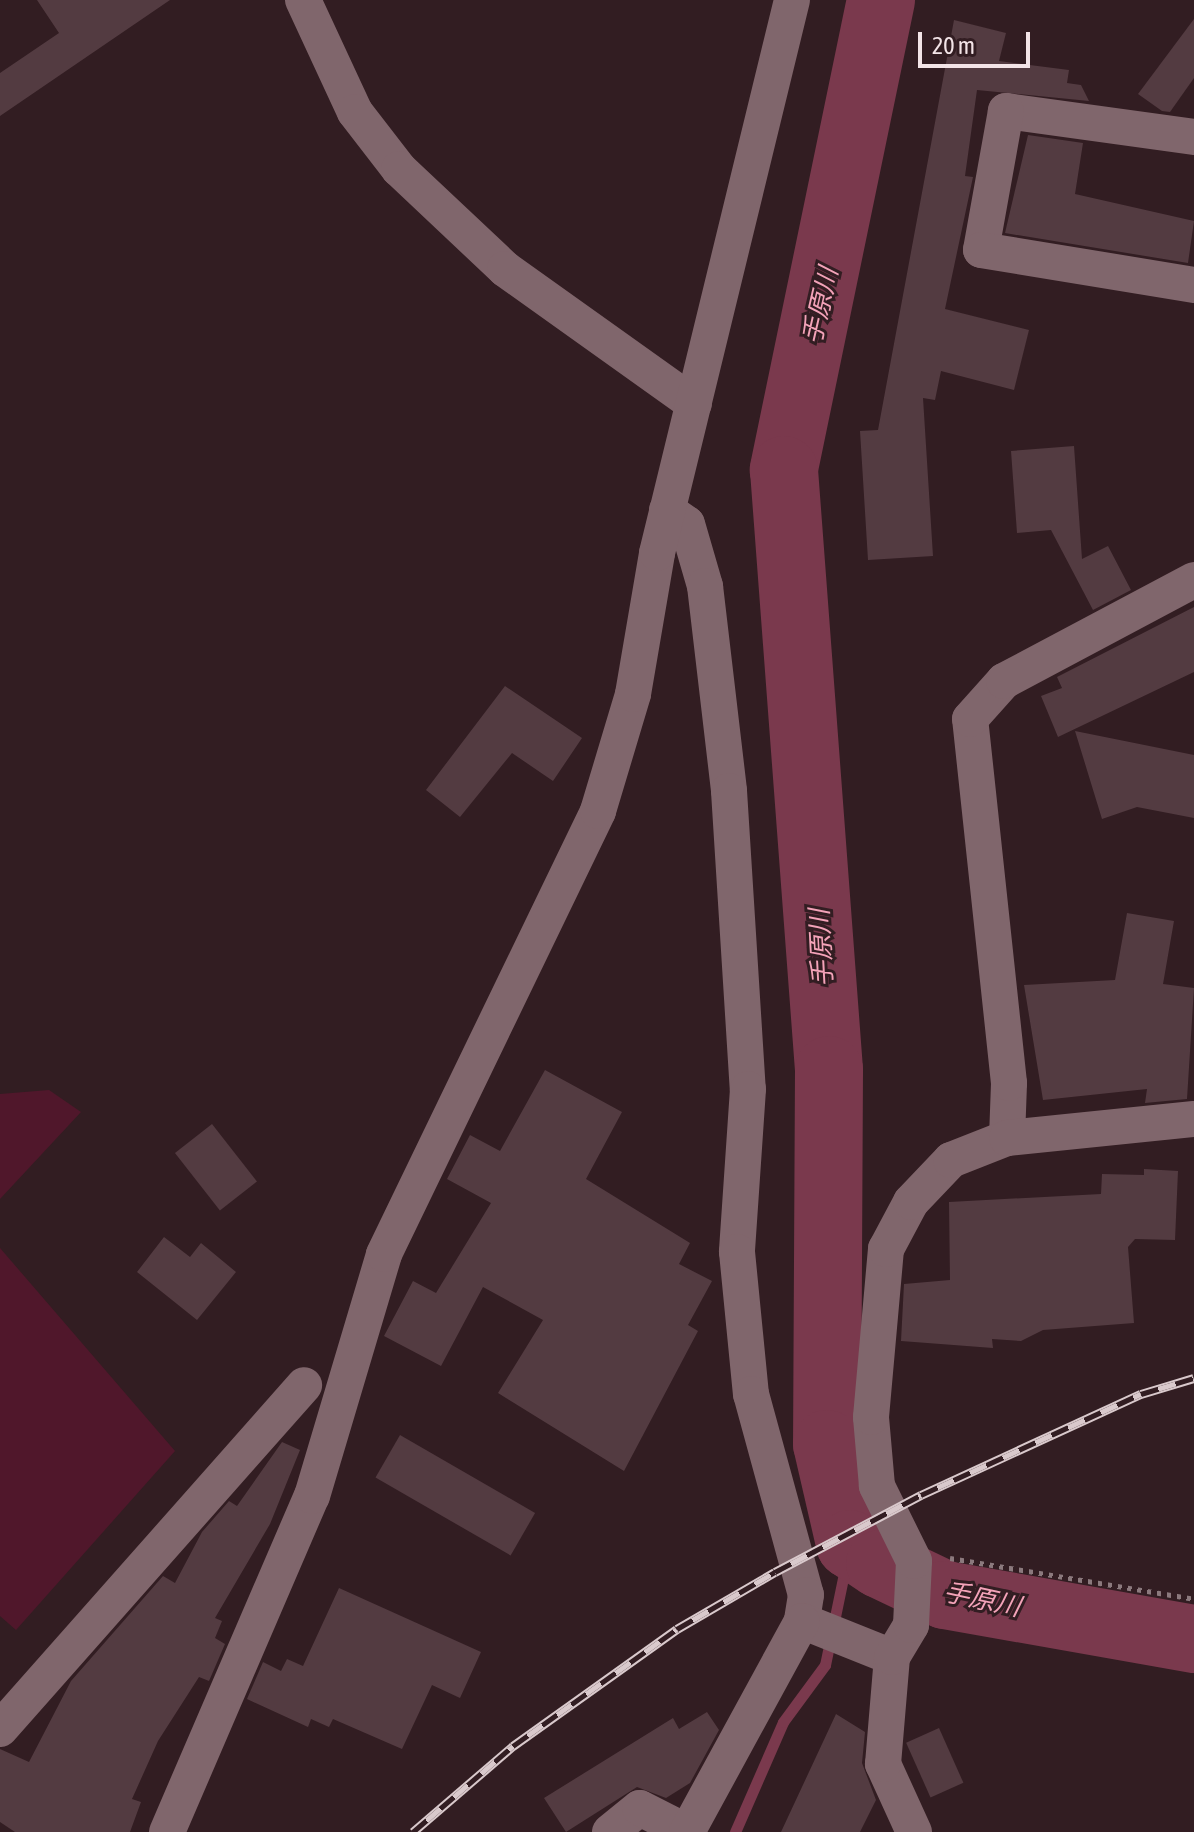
<!DOCTYPE html>
<html>
<head>
<meta charset="utf-8">
<style>
  body { margin:0 }
  #map { position:relative; width:1194px; height:1832px; overflow:hidden; background:#321d22; font-family:"Asap Condensed","Noto Sans JP",sans-serif }
  div>[style] { position:absolute }
  .green>* { inset:0; background:#50172b }
  .stream>* { height:11px; margin:-5.5px; padding:0 5.5px; transform-origin:5.5px; border-radius:5.5px; background:#7a394d }
  .river>* { height:68px; margin:-34px; padding:0 34px; transform-origin:34px; border-radius:34px; background:#7a394d }
  .building>* { inset:0; background:#533b41; transform-origin:0 0 }
  .path>* { height:5px; margin-top:-2.5px; transform-origin:0; background:repeating-linear-gradient(90deg,#8b797d 0 4px,transparent 0 10px) }
  .minor>* { height:36px; margin:-18px; padding:0 18px; transform-origin:18px; border-radius:18px; background:#80666c }
  .rail>* { height:9px; margin-top:-4.5px; transform-origin:0; background:repeating-linear-gradient(90deg,#321d22 0 18px,#d9c9cc 0 36px); box-sizing:border-box; border-block:2px solid #d9c9cc }
  span { translate:-50% -50%; white-space:nowrap; text-align:center; line-height:1.15; -webkit-text-stroke:6px #321d22; paint-order:stroke }
  .water-label { font-size:26px; color:#f4a3b9; font-style:italic }
  .scale { position:absolute; left:918px; top:32px; width:112px; height:36px; box-sizing:border-box; border:4px solid #f3e4e7; border-top:0; padding-left:10px; font-size:24px; line-height:28px; white-space:nowrap; color:#f3e4e7; -webkit-text-stroke:6px #321d22; paint-order:stroke }
</style>
</head>
<body>
<div id="map">
  <div class="green">
    <i style="clip-path:polygon(49px 1090px,81px 1112px,0 1199px,0 1094px)"></i>
    <i style="clip-path:polygon(0 1248px,175px 1451px,16px 1630px,0 1616px)"></i>
  </div>
  <div class="stream">
    <i style="left:735px;top:1832px;width:120px;rotate:-66.4deg"></i>
    <i style="left:783px;top:1722px;width:71px;rotate:-53.6deg"></i>
    <i style="left:825px;top:1665px;width:124px;rotate:-78.3deg"></i>
  </div>
  <div class="river">
    <i style="left:881px;top:0;width:480px;rotate:101.7deg"></i>
    <i style="left:784px;top:470px;width:602px;rotate:85.71deg"></i>
    <i style="left:829px;top:1070px;width:374px;rotate:90.3deg"></i>
    <i style="left:827px;top:1444px;width:103px;rotate:77deg"></i>
    <i style="left:850px;top:1544px;width:36px;rotate:34deg"></i>
    <i style="left:880px;top:1564px;width:72px;rotate:25.5deg"></i>
    <i style="left:945px;top:1595px;width:253px;rotate:10deg"></i>
  </div>
  <div class="building">
    <i style="clip-path:polygon(37px 0,170px 0,0 116px,0 73px,59px 33px)"></i>
    <i style="clip-path:polygon(1194px 19px,1194px 78px,1170px 112px,1162px 111px,1138px 94px)"></i>
    <i style="clip-path:polygon(954px 20px,1006px 33px,999px 61px,1069px 70px,1067px 83px,1081px 85px,1089px 101px,977px 90px,965px 176px,973px 177px,945px 309px,1029px 330px,1014px 390px,941px 371px,935px 400px,923px 398px,933px 556px,868px 560px,860px 431px,878px 430px)"></i>
    <i style="clip-path:polygon(1028px 135px,1083px 143px,1075px 194px,1194px 221px,1188px 263px,1005px 233px)"></i>
    <i style="clip-path:polygon(1074px 446px,1082px 559px,1108px 546px,1131px 590px,1093px 610px,1051px 530px,1017px 533px,1011px 451px)"></i>
    <i style="clip-path:polygon(1194px 607px,1194px 672px,1058px 737px,1041px 696px,1062px 688px,1057px 677px)"></i>
    <i style="clip-path:polygon(505px 686px,582px 738px,553px 781px,512px 753px,460px 817px,426px 790px)"></i>
    <i style="clip-path:polygon(1075px 731px,1194px 755px,1194px 818px,1137px 807px,1102px 819px)"></i>
    <i style="clip-path:polygon(1127px 913px,1174px 921px,1163px 984px,1194px 988px,1187px 1099px,1145px 1103px,1147px 1089px,1043px 1100px,1024px 985px,1115px 980px)"></i>
    <i style="clip-path:polygon(545px 1070px,622px 1112px,586px 1179px,690px 1243px,679px 1264px,712px 1281px,688px 1325px,698px 1331px,624px 1471px,498px 1393px,543px 1320px,483px 1287px,441px 1366px,384px 1336px,413px 1281px,436px 1293px,491px 1203px,447px 1179px,470px 1135px,500px 1151px)"></i>
    <i style="left:212px;top:1124px;width:73px;height:47px;rotate:52deg"></i>
    <i style="clip-path:polygon(1144px 1169px,1178px 1171px,1175px 1240px,1135px 1239px,1128px 1247px,1134px 1323px,1043px 1330px,1021px 1341px,992px 1339px,993px 1348px,901px 1341px,904px 1284px,950px 1280px,949px 1202px,1101px 1194px,1102px 1174px,1144px 1175px)"></i>
    <i style="clip-path:polygon(164px 1237px,190px 1257px,201px 1243px,236px 1272px,197px 1320px,137px 1272px)"></i>
    <i style="left:400px;top:1435px;width:156px;height:49px;rotate:30deg"></i>
    <i style="clip-path:polygon(282px 1442px,300px 1450px,270px 1524px,215px 1618px,222px 1621px,215px 1638px,225px 1644px,209px 1681px,199px 1677px,158px 1741px,132px 1799px,141px 1802px,130px 1832px,15px 1832px,0 1822px,0 1749px,29px 1762px,71px 1681px,163px 1576px,175px 1583px,202px 1532px,229px 1501px,237px 1506px)"></i>
    <i style="clip-path:polygon(339px 1588px,481px 1652px,460px 1698px,432px 1685px,402px 1749px,333px 1719px,329px 1727px,311px 1719px,308px 1727px,247px 1699px,263px 1662px,281px 1671px,287px 1659px,303px 1666px)"></i>
    <i style="clip-path:polygon(707px 1712px,719px 1730px,690px 1783px,666px 1798px,637px 1787px,566px 1832px,544px 1798px,673px 1718px,679px 1729px)"></i>
    <i style="clip-path:polygon(836px 1714px,865px 1732px,862px 1763px,876px 1800px,860px 1832px,781px 1832px)"></i>
    <i style="left:939px;top:1728px;width:60px;height:36px;rotate:66deg"></i>
  </div>
  <div class="path">
    <i style="left:950px;top:1558px;width:247px;rotate:9.5deg"></i>
  </div>
  <div class="minor">
    <i style="left:303px;top:0;width:123px;rotate:65.1deg"></i>
    <i style="left:355px;top:112px;width:72px;rotate:52.3deg"></i>
    <i style="left:399px;top:169px;width:146px;rotate:43.3deg"></i>
    <i style="left:505px;top:269px;width:232px;rotate:35.5deg"></i>
    <i style="left:1194px;top:137px;width:190px;rotate:-172.1deg"></i>
    <i style="left:1006px;top:111px;width:141px;rotate:100.2deg"></i>
    <i style="left:981px;top:250px;width:216px;rotate:9.3deg"></i>
    <i style="left:667px;top:510px;width:24px;rotate:35deg"></i>
    <i style="left:687px;top:524px;width:65px;rotate:73.8deg"></i>
    <i style="left:705px;top:586px;width:206px;rotate:83.3deg"></i>
    <i style="left:729px;top:791px;width:299px;rotate:86.4deg"></i>
    <i style="left:748px;top:1089px;width:163px;rotate:93.9deg"></i>
    <i style="left:737px;top:1252px;width:143px;rotate:84.4deg"></i>
    <i style="left:751px;top:1394px;width:208px;rotate:74.7deg"></i>
    <i style="left:806px;top:1595px;width:26px;rotate:99deg"></i>
    <i style="left:802px;top:1621px;width:97px;rotate:21.8deg"></i>
    <i style="left:1007px;top:1138px;width:55px;rotate:-87.9deg"></i>
    <i style="left:1009px;top:1083px;width:366px;rotate:-96.1deg"></i>
    <i style="left:970px;top:719px;width:51px;rotate:-48.2deg"></i>
    <i style="left:1004px;top:681px;width:215px;rotate:-28deg"></i>
    <i style="left:0;top:1729px;width:459px;rotate:-48.5deg"></i>
    <i style="left:167px;top:1832px;width:366px;rotate:-66.7deg"></i>
    <i style="left:312px;top:1496px;width:252px;rotate:-73.4deg"></i>
    <i style="left:384px;top:1254px;width:492px;rotate:-64.2deg"></i>
    <i style="left:598px;top:811px;width:122px;rotate:-73.3deg"></i>
    <i style="left:633px;top:694px;width:143px;rotate:-80.3deg"></i>
    <i style="left:657px;top:553px;width:569px;rotate:-76.28deg"></i>
    <i style="left:610px;top:1832px;width:38px;rotate:-39deg"></i>
    <i style="left:640px;top:1808px;width:53px;rotate:27.1deg"></i>
    <i style="left:687px;top:1832px;width:240px;rotate:-61.4deg"></i>
    <i style="left:914px;top:1832px;width:75px;rotate:-114.5deg"></i>
    <i style="left:883px;top:1764px;width:107px;rotate:-85.2deg"></i>
    <i style="left:892px;top:1657px;width:37px;rotate:-59deg"></i>
    <i style="left:911px;top:1625px;width:64px;rotate:-87.3deg"></i>
    <i style="left:914px;top:1561px;width:84px;rotate:-116.3deg"></i>
    <i style="left:877px;top:1486px;width:69px;rotate:-95deg"></i>
    <i style="left:871px;top:1417px;width:169px;rotate:-84.9deg"></i>
    <i style="left:886px;top:1249px;width:53px;rotate:-62deg"></i>
    <i style="left:911px;top:1202px;width:58px;rotate:-46.4deg"></i>
    <i style="left:951px;top:1160px;width:60px;rotate:-21.4deg"></i>
    <i style="left:1007px;top:1138px;width:188px;rotate:-5.8deg"></i>
  </div>
  <div class="rail">
    <i style="left:413px;top:1832px;width:132px;rotate:-40.7deg"></i>
    <i style="left:513px;top:1746px;width:201px;rotate:-35.5deg"></i>
    <i style="left:677px;top:1629px;width:113px;rotate:-30.2deg"></i>
    <i style="left:775px;top:1572px;width:165px;rotate:-27.8deg"></i>
    <i style="left:921px;top:1495px;width:242px;rotate:-24.7deg"></i>
    <i style="left:1141px;top:1394px;width:55px;rotate:-16.8deg"></i>
  </div>
  <div class="water-label">
    <span style="left:821px;top:306px;rotate:-77deg">手原川</span>
    <span style="left:822px;top:948px;rotate:-93deg">手原川</span>
    <span style="left:982px;top:1600px;rotate:12deg">手原川</span>
  </div>
  <div class="scale">20 m</div>
</div>
</body>
</html>
